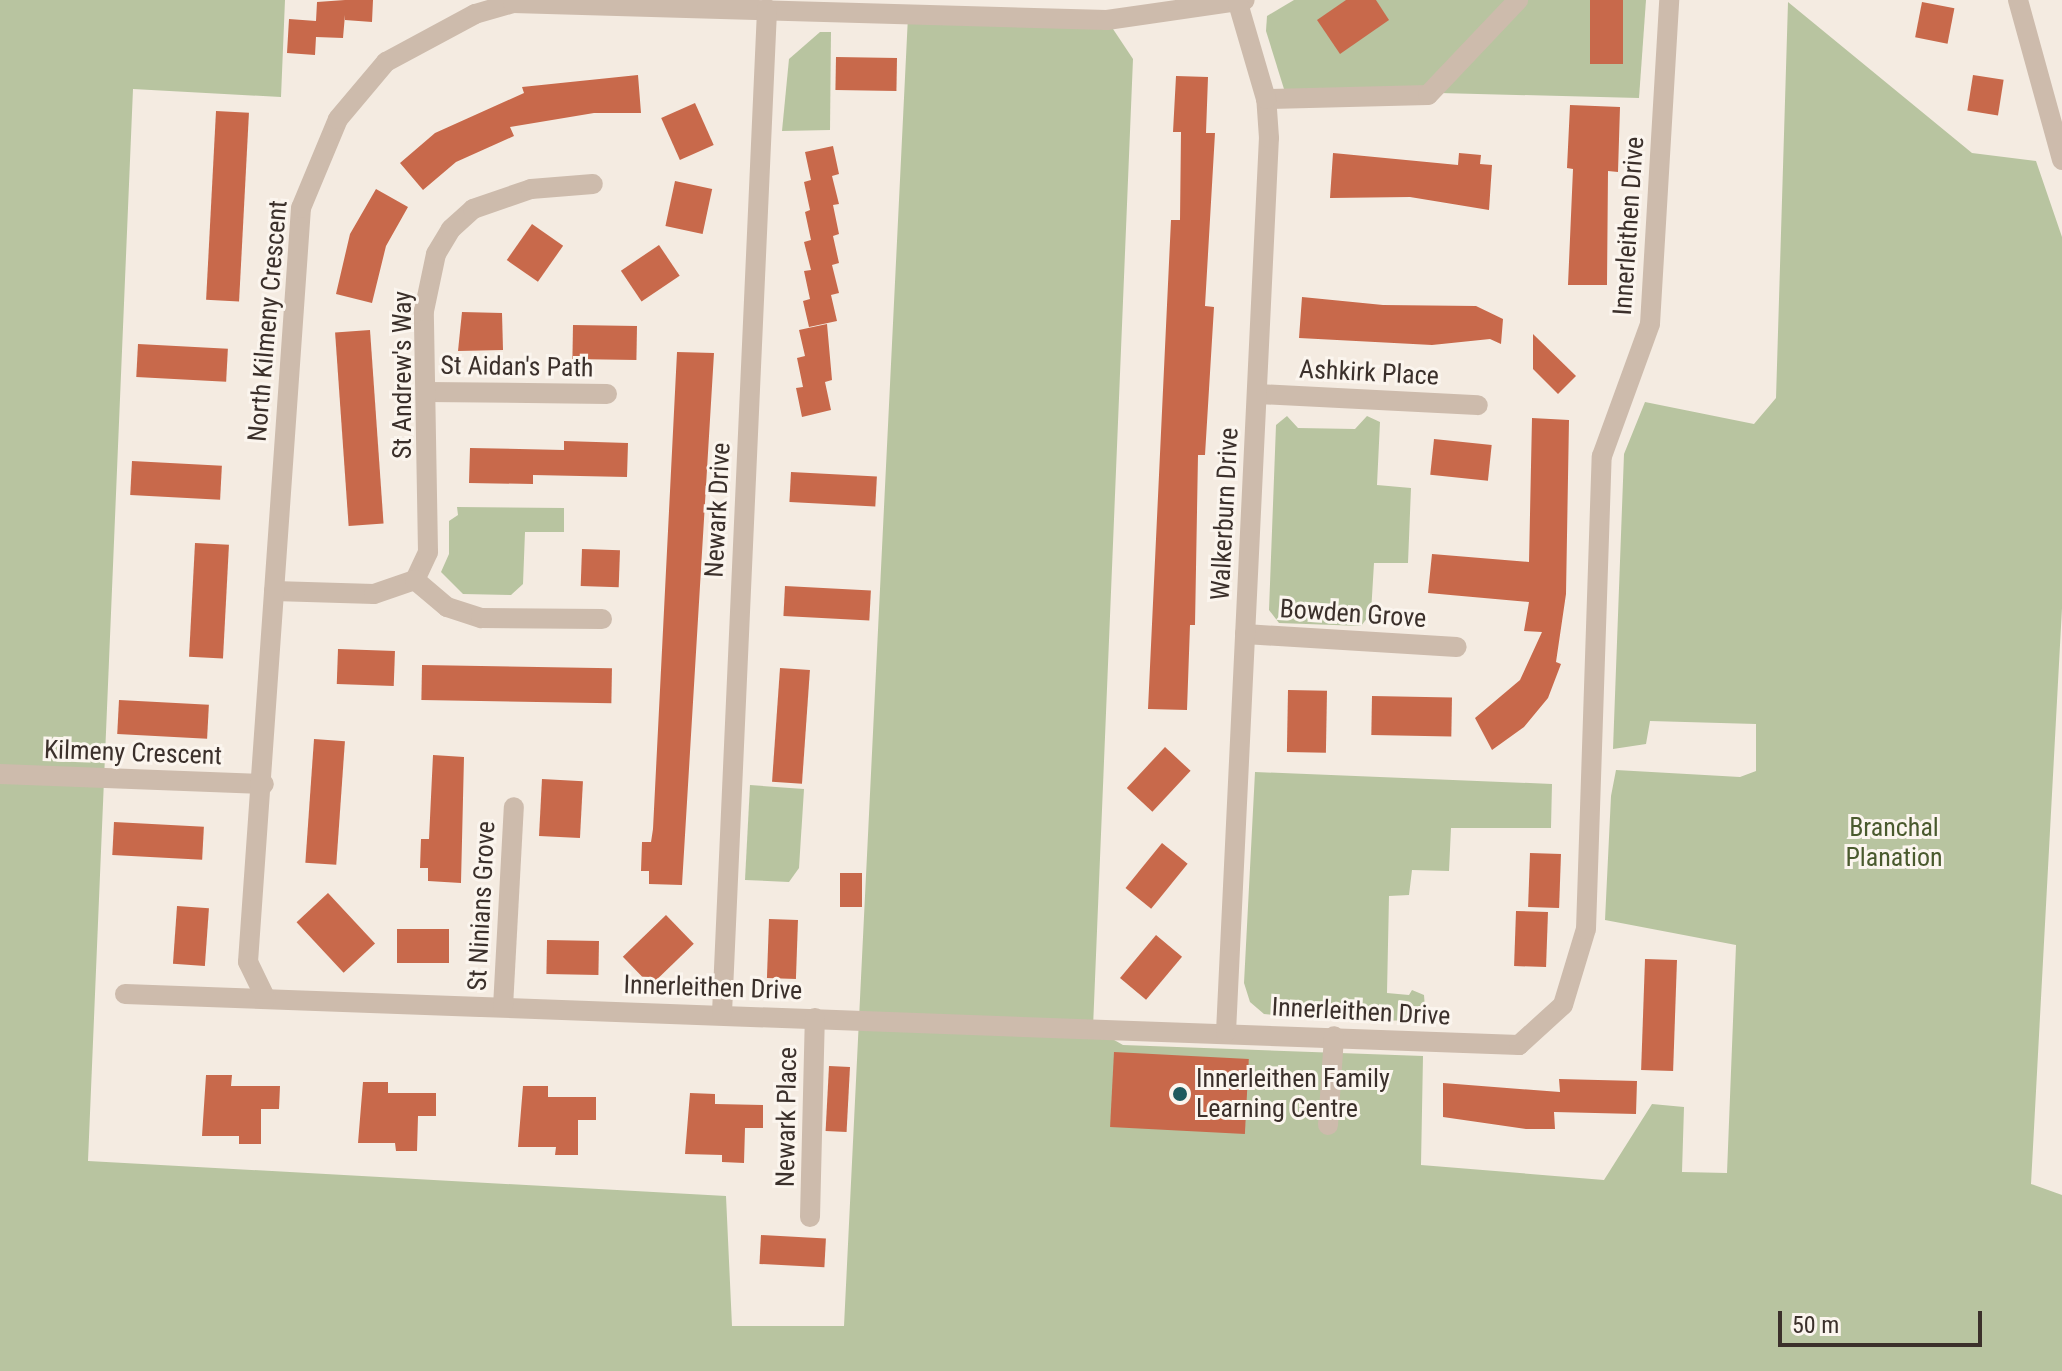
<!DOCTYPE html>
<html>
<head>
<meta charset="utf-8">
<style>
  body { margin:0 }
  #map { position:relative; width:2062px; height:1371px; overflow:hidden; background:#f4ebe1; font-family:"Roboto Condensed",sans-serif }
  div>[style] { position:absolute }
  .green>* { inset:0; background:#b8c4a0 }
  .building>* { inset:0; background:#c8694b; transform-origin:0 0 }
  .minor>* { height:20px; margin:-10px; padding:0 10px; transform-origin:10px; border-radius:10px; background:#cdbbac }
  .dots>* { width:22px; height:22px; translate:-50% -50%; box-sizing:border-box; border:4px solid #fbf5ee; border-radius:50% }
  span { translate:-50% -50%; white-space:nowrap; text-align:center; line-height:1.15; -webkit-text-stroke:6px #fbf5ee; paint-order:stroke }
  .street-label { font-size:26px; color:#3b302b }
  .park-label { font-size:26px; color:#4a5a2e }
  .poi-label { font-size:26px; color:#3b302b }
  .left { translate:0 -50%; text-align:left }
  .scale { position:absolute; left:1778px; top:1311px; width:204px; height:36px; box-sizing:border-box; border:4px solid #3b302b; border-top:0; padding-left:10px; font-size:24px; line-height:28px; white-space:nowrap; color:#3b302b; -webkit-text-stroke:6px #fbf5ee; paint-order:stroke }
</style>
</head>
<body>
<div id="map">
  <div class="green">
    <i style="clip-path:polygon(0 0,285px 0,281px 97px,133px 89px,88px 1161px,726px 1196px,732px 1326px,844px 1326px,908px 16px,1107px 20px,1133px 59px,1093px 1028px,1123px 1045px,1423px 1056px,1421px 1165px,1604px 1180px,1652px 1104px,1684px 1107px,1682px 1172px,1727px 1173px,1736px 945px,1605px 920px,1611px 796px,1616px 770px,1740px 777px,1756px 771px,1756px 724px,1650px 721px,1646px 744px,1613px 749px,1624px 454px,1645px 402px,1754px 424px,1776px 398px,1788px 2px,1972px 153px,2036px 161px,2062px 237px,2062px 608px,2031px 1184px,2062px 1195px,2062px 1371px,0 1371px)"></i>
    <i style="clip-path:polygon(1294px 0,1646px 0,1639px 98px,1284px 89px,1266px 31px,1267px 16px)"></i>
    <i style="clip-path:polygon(820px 32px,831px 32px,830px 130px,782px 131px,789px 59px)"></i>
    <i style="clip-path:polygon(1287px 416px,1298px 428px,1355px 429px,1367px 416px,1380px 422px,1377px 485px,1411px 488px,1408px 563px,1374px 563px,1371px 613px,1361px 626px,1279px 623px,1269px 610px,1276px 425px)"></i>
    <i style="clip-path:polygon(457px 507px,564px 508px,564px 532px,525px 532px,523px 584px,511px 595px,463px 594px,441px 572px,449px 554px,449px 521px,458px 515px)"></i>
    <i style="clip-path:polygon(1255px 772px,1552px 784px,1551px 828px,1451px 828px,1449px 871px,1412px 870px,1409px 895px,1389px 896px,1387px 993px,1409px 995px,1412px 990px,1424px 995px,1426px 1020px,1368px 1021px,1359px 1008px,1297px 1006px,1287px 1016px,1264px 1014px,1250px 1002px,1244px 983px)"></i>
    <i style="clip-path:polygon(750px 785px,804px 789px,799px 868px,789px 882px,745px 880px)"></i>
  </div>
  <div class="building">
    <i style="clip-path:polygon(345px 0,373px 0,372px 22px,345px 20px,345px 15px,343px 38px,316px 37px,315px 55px,287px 53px,289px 19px,316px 21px,317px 2px)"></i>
    <i style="clip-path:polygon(1346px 0,1376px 0,1389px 20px,1340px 54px,1317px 20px)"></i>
    <i style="left:1590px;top:0;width:33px;height:64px"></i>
    <i style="left:1922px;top:2px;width:33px;height:36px;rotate:11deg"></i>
    <i style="left:836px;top:57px;width:61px;height:33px;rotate:1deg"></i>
    <i style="clip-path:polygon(638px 75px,641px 113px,594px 113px,510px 127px,514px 136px,456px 162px,423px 190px,400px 163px,435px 133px,524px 93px,522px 87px)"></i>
    <i style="left:1973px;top:75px;width:31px;height:36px;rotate:9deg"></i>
    <i style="clip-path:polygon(1176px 76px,1208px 77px,1206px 133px,1215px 133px,1205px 306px,1214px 307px,1205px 455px,1198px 455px,1195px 625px,1190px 625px,1187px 710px,1148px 709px,1171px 220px,1180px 220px,1181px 132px,1173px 132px)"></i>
    <i style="left:695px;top:103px;width:46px;height:37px;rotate:66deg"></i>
    <i style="clip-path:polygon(1570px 105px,1620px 107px,1618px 172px,1608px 171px,1607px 285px,1568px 285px,1573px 169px,1567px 168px)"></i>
    <i style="left:216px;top:111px;width:33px;height:189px;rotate:3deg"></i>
    <i style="clip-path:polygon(833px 146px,839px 174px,832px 176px,839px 204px,833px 205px,839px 234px,833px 236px,839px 263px,832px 265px,839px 293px,831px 295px,837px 321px,809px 327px,803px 301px,810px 299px,804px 271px,811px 270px,804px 242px,811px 240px,805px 212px,810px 210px,804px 182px,811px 180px,805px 152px)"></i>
    <i style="clip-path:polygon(1333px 153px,1458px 165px,1459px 153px,1481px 155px,1480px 164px,1492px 165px,1489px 210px,1410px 197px,1330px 198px)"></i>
    <i style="left:675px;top:181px;width:38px;height:46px;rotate:12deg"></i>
    <i style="clip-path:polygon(376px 189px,408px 207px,386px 246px,372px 303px,336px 294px,350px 234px)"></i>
    <i style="left:532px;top:224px;width:38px;height:44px;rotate:35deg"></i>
    <i style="left:659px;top:245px;width:37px;height:46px;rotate:56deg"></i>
    <i style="clip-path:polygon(1302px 297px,1383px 305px,1476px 306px,1503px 319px,1501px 344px,1490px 339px,1432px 345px,1299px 338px)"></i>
    <i style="clip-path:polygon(462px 312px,502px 313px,503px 350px,458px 351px)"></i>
    <i style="clip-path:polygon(827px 324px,832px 380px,825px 382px,831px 410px,802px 417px,796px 388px,803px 387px,797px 358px,805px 356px,799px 330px)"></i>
    <i style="left:573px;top:325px;width:64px;height:34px;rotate:1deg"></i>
    <i style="left:370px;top:330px;width:194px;height:35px;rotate:86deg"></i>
    <i style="clip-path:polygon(1533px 334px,1576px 376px,1558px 394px,1533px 369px)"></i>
    <i style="left:138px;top:344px;width:90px;height:33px;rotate:3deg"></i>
    <i style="clip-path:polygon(677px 352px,714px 353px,682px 885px,649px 884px,649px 871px,641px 871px,642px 842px,651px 842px,653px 829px)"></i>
    <i style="clip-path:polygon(1532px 418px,1569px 420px,1566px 594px,1556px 662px,1561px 664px,1548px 698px,1524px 727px,1492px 750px,1475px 718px,1520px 680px,1542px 632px,1524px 631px,1529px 602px,1428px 593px,1432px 554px,1529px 562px)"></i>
    <i style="left:1434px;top:439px;width:58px;height:36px;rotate:6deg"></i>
    <i style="clip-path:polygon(564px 441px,628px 443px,627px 477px,533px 475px,533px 484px,469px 483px,470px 448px,564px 450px)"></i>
    <i style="left:132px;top:461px;width:90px;height:34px;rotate:3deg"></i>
    <i style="left:791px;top:472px;width:86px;height:30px;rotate:3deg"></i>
    <i style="left:195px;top:543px;width:34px;height:114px;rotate:3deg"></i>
    <i style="left:582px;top:549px;width:38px;height:37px;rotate:2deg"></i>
    <i style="left:785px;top:586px;width:86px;height:30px;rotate:3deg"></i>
    <i style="left:338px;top:649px;width:57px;height:35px;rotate:2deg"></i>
    <i style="left:422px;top:665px;width:190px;height:35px;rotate:1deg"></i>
    <i style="left:780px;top:668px;width:30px;height:114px;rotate:4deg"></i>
    <i style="left:1288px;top:690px;width:39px;height:62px;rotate:1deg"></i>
    <i style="left:1372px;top:696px;width:80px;height:39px;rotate:1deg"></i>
    <i style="left:119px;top:700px;width:90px;height:34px;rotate:3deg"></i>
    <i style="left:314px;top:739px;width:31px;height:124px;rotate:4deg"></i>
    <i style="left:1165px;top:747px;width:35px;height:56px;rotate:43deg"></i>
    <i style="clip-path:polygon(433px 755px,464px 757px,461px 883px,428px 881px,428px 868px,420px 868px,421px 839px,429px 839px)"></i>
    <i style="left:542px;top:779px;width:41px;height:57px;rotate:3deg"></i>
    <i style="left:114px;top:822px;width:90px;height:33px;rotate:3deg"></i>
    <i style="left:1162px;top:843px;width:33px;height:58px;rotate:39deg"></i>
    <i style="left:1530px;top:853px;width:31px;height:54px;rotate:2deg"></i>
    <i style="left:840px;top:873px;width:22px;height:34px"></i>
    <i style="left:328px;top:893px;width:69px;height:43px;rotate:47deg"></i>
    <i style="left:177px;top:906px;width:32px;height:58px;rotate:4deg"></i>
    <i style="left:1516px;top:911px;width:32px;height:55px;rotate:2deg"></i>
    <i style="left:666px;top:915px;width:40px;height:60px;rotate:46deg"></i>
    <i style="left:769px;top:919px;width:29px;height:59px;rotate:2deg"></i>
    <i style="left:397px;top:929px;width:52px;height:34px"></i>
    <i style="left:1156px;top:935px;width:34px;height:56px;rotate:40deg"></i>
    <i style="left:547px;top:940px;width:52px;height:34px;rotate:1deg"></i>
    <i style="left:1645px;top:959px;width:32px;height:111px;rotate:2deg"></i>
    <i style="left:1114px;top:1052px;width:135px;height:75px;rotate:3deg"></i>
    <i style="left:829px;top:1066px;width:21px;height:65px;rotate:3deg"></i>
    <i style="clip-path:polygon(206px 1075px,232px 1075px,231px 1086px,280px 1086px,279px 1109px,261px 1109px,261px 1144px,239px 1144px,239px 1136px,202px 1136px)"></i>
    <i style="clip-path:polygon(1559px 1079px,1637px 1081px,1636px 1114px,1554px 1112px,1555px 1129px,1526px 1129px,1443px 1117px,1443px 1083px,1560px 1092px)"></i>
    <i style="clip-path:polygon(363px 1082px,388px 1082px,388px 1093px,436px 1093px,436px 1116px,418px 1116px,417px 1151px,396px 1151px,395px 1143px,358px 1143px)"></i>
    <i style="clip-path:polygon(523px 1086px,548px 1086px,548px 1097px,596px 1097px,596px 1120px,578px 1120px,578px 1155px,555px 1155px,556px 1147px,518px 1147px)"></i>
    <i style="clip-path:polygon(690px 1093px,715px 1094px,715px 1104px,763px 1105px,763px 1128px,745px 1128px,744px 1163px,722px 1162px,722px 1155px,685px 1154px)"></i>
    <i style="left:761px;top:1235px;width:65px;height:29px;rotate:3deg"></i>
  </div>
  <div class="minor">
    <i style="left:2018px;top:0;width:166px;rotate:74.6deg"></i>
    <i style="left:1266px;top:99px;width:162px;rotate:-1.4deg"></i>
    <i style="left:1428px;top:95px;width:131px;rotate:-46.5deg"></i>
    <i style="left:427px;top:392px;width:180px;rotate:0.6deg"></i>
    <i style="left:1258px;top:394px;width:220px;rotate:2.9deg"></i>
    <i style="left:415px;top:580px;width:31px;rotate:-65deg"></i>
    <i style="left:428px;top:552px;width:241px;rotate:-91deg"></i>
    <i style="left:424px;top:311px;width:58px;rotate:-78.1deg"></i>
    <i style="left:436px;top:254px;width:29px;rotate:-59deg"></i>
    <i style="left:451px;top:229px;width:30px;rotate:-42deg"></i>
    <i style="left:473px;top:209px;width:61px;rotate:-19deg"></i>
    <i style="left:531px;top:189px;width:62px;rotate:-4.6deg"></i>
    <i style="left:274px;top:591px;width:100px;rotate:1.7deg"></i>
    <i style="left:374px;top:594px;width:43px;rotate:-18.9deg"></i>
    <i style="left:415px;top:580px;width:42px;rotate:40.2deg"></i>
    <i style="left:447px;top:607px;width:36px;rotate:18deg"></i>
    <i style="left:481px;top:618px;width:121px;rotate:0.5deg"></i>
    <i style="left:1245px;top:634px;width:212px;rotate:3.5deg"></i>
    <i style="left:0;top:774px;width:264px;rotate:2.2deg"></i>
    <i style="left:125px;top:994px;width:1395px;rotate:2.1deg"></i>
    <i style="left:1519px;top:1045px;width:59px;rotate:-42.3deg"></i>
    <i style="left:1563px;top:1005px;width:79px;rotate:-73.2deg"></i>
    <i style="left:1586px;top:929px;width:473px;rotate:-88.1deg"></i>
    <i style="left:1602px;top:456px;width:140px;rotate:-70deg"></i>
    <i style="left:1650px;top:324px;width:325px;rotate:-86.6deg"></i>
    <i style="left:266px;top:999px;width:41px;rotate:-115.9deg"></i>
    <i style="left:248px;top:962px;width:756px;rotate:-85.98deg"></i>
    <i style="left:301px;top:208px;width:96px;rotate:-67.4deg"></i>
    <i style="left:338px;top:119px;width:75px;rotate:-49.9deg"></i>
    <i style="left:386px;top:62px;width:101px;rotate:-28.3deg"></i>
    <i style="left:475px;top:14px;width:40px;rotate:-16deg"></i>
    <i style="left:513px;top:3px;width:594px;rotate:1.64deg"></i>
    <i style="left:1107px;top:20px;width:139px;rotate:-8.2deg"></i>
    <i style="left:503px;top:1007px;width:200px;rotate:-86.9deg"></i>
    <i style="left:722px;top:1013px;width:1005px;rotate:-87.43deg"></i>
    <i style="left:1226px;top:1032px;width:895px;rotate:-87.25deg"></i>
    <i style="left:1269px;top:138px;width:39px;rotate:-94deg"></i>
    <i style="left:1266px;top:99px;width:100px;rotate:-106.3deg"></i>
    <i style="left:1328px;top:1125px;width:89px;rotate:-86.1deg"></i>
    <i style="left:810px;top:1217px;width:199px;rotate:-88.6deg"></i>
  </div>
  <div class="dots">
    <i style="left:1180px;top:1094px;background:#1f5a5e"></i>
  </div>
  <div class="street-label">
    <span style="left:1629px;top:226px;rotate:-86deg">Innerleithen Drive</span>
    <span style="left:268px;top:321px;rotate:-85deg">North Kilmeny Crescent</span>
    <span style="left:517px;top:367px;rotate:1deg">St Aidan's Path</span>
    <span style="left:1369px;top:373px;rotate:3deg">Ashkirk Place</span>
    <span style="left:403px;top:375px;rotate:-90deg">St Andrew's Way</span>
    <span style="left:718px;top:510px;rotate:-87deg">Newark Drive</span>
    <span style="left:1225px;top:514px;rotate:-87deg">Walkerburn Drive</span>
    <span style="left:1353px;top:614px;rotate:4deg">Bowden Grove</span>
    <span style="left:133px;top:753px;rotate:2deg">Kilmeny Crescent</span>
    <span style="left:482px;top:906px;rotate:-87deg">St Ninians Grove</span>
    <span style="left:713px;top:988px;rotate:2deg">Innerleithen Drive</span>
    <span style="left:1361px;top:1012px;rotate:3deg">Innerleithen Drive</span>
    <span style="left:787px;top:1117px;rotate:-89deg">Newark Place</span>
  </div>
  <div class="park-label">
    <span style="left:1894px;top:843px">Branchal<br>Planation</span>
  </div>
  <div class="poi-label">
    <span class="left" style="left:1196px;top:1094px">Innerleithen Family<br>Learning Centre</span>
  </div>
  <div class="scale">50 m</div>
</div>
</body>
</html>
